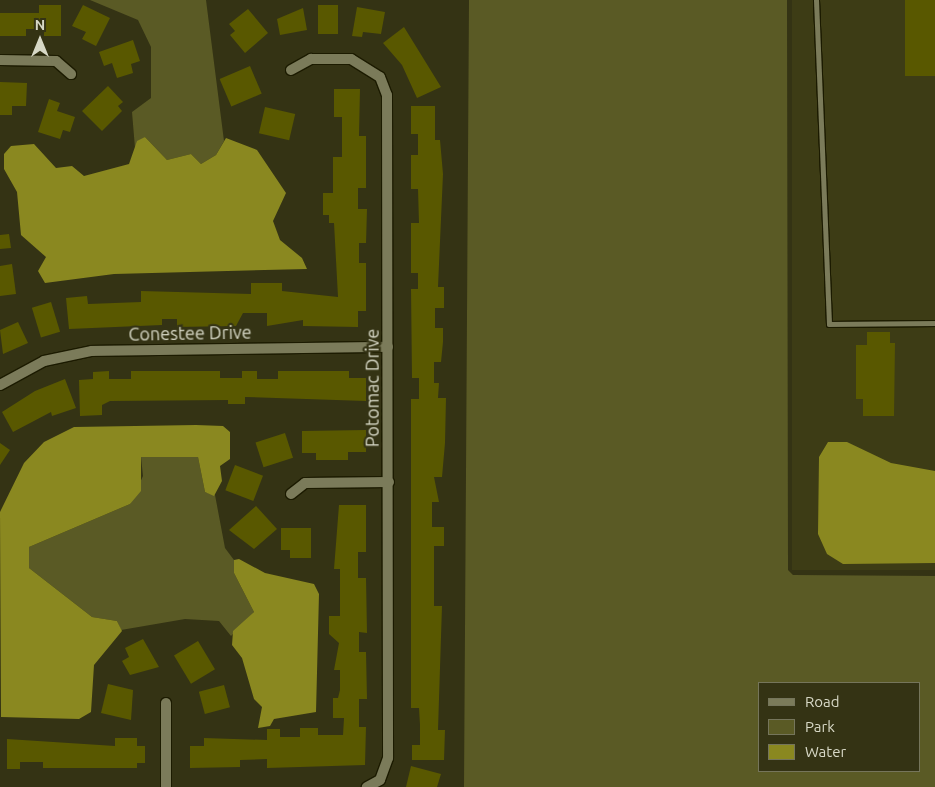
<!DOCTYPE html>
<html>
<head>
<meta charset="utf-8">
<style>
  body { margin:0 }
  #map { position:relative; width:935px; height:787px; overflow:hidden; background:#343314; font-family:Ubuntu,sans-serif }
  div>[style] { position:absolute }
  .built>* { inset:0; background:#3d3c15; transform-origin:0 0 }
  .green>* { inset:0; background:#5a5a25 }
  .water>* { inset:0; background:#8a8820 }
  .building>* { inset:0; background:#595800; transform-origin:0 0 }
  .roads { filter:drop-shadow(1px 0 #1c1b00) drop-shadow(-1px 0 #1c1b00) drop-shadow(0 1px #1c1b00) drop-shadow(0 -1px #1c1b00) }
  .service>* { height:5px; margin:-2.5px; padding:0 2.5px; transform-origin:2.5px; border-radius:2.5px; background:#7b7b5a }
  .minor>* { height:10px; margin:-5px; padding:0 5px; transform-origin:5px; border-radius:5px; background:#7b7b5a }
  span { translate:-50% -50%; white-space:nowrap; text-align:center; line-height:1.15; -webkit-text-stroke:4.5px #343314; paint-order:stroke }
  .street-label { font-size:18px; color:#d7d8c6 }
  .legend { position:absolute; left:758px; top:682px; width:162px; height:90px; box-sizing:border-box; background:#343314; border:1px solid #75755b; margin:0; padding:6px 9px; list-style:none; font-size:15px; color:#d7d8c6 }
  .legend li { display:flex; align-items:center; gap:10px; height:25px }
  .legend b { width:25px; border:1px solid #75755b }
  .north { position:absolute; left:15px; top:15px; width:50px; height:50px; -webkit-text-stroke:4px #343314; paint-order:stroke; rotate:0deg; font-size:14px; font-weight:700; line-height:20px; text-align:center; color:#d7d8c6 }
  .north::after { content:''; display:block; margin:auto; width:18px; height:22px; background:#d7d8c6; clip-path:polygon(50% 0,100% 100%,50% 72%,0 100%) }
</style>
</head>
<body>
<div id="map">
  <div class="built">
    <i style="left:792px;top:0;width:143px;height:570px"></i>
  </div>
  <div class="green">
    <i style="clip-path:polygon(0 0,206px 0,224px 141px,216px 155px,201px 164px,191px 154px,167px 160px,145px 137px,135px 148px,132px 112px,151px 98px,151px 47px,138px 20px,90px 0)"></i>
    <i style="clip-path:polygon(evenodd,469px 0,787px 0,788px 570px,793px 575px,935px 576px,935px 787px,464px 787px,469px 0,919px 683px,919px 771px,759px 771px,759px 683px,919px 683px)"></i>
    <i style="clip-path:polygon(193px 456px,198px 457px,205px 492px,215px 495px,225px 548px,234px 560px,234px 573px,254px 612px,231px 636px,219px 621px,185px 619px,121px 630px,117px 621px,92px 617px,29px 568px,29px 547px,130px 504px,143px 476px,141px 457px)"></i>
  </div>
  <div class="water">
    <i style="clip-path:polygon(145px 137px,167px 160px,191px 154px,201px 164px,216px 155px,226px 138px,257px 150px,286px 193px,273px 221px,280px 240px,302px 258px,307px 269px,114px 274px,45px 283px,38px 271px,46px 257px,21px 235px,17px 192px,4px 169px,4px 154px,11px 146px,34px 144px,56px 168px,72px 166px,84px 176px,129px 164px,137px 141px)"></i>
    <i style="clip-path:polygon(196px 425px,223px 426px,230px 432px,230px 459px,220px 466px,222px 481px,214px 496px,205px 492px,198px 457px,141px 457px,141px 491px,130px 504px,29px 547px,29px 568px,92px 617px,117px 621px,122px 631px,94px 665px,91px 712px,79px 719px,1px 717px,0 512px,24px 463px,44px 442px,74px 427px)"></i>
    <i style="clip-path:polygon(828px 442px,847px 442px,891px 463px,935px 471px,935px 563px,843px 564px,827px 554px,818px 534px,819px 457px)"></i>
    <i style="clip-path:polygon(239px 559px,265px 573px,314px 584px,319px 594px,316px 712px,274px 719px,270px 726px,258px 728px,262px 707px,254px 699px,242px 658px,232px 645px,233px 631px,254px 612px,234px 573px,234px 560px)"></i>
  </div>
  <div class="building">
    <i style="left:905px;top:0;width:30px;height:76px"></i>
    <i style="clip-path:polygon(39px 5px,61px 5px,61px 36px,44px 36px,44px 29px,26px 29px,26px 36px,0 36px,0 13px,39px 13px)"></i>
    <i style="clip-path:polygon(83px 5px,110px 18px,96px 46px,82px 39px,86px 32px,72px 26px)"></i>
    <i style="left:318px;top:5px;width:20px;height:29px"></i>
    <i style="clip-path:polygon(357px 7px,385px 12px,381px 34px,363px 32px,362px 37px,352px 36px)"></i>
    <i style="clip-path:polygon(303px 8px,307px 30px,280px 35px,277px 19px)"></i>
    <i style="clip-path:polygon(248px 9px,268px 33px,245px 53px,230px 35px,235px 31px,229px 24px)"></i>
    <i style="clip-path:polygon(404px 27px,441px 87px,417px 98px,402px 65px,383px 43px)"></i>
    <i style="clip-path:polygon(133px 40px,140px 61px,131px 64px,133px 73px,117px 78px,112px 63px,104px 66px,99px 52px)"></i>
    <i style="left:250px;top:66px;width:30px;height:33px;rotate:67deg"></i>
    <i style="clip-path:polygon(0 82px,27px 83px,26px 106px,12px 106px,12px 115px,0 115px)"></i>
    <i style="clip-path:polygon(108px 86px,123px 102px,118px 106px,122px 111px,102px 131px,82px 111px)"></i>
    <i style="clip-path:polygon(334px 89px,360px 89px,359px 136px,366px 136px,366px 188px,358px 188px,358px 209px,367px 209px,366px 243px,359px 243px,359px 263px,366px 263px,366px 311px,358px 311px,358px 327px,303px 326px,303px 320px,267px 326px,267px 313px,243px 313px,236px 326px,177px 327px,177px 319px,162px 319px,162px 325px,69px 329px,66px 298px,87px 296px,88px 304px,141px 302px,141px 291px,251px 294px,251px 283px,282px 283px,282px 291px,338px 297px,334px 223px,329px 223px,329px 215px,323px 215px,323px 193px,333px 193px,333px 157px,342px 157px,342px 117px,334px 117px)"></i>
    <i style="clip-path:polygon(49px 99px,60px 103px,57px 111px,75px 117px,70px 132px,63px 130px,60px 139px,38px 132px)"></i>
    <i style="clip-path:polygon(411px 106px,435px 106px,435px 140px,440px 140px,443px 174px,438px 287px,444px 287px,444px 308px,435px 308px,435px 328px,443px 328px,443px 342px,441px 362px,434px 362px,434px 383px,439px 383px,438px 398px,446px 398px,445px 443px,442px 477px,434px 477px,439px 502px,432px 502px,432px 527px,444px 527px,444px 546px,434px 546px,434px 606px,442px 606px,438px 730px,445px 730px,444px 760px,412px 760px,412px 745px,420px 745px,420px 725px,419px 708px,411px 708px,411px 399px,419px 399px,419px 378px,412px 378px,411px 289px,418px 289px,418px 273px,411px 273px,411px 223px,419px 223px,418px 189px,411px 189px,411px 155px,418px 155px,418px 134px,411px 134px)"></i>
    <i style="left:265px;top:107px;width:31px;height:27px;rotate:13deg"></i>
    <i style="clip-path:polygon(9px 234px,11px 248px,0 249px,0 235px)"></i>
    <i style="clip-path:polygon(12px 264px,16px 294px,0 296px,0 266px)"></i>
    <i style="left:51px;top:302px;width:31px;height:20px;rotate:73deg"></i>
    <i style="clip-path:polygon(18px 322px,28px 343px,3px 354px,0 330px)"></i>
    <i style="clip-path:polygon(867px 332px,890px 332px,890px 343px,895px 343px,894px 416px,863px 416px,863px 399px,856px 399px,856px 345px,867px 345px)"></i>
    <i style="clip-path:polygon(109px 371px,109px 379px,131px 379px,131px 371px,220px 371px,220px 378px,242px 378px,242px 371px,257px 371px,257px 379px,278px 379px,278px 371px,349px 371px,349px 378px,366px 378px,366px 401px,245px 397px,245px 404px,228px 404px,228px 400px,110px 401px,102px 405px,102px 415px,80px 416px,79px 380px,93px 379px,93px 372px)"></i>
    <i style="clip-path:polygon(65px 379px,76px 408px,52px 416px,51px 412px,13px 432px,2px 412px,35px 391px)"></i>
    <i style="clip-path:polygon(366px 430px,366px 452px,348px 452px,348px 460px,316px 460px,316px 453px,302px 453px,302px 431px)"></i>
    <i style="left:285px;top:433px;width:26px;height:31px;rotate:72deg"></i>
    <i style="clip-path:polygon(0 443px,10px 450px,0 465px)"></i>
    <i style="left:235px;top:465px;width:30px;height:27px;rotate:21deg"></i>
    <i style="clip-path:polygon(339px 505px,366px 505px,366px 552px,358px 552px,358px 578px,366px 578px,367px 633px,359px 632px,359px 652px,366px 652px,367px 699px,359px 699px,359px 727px,366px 727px,365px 765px,267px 768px,267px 759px,240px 760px,240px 767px,190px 768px,190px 746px,204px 746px,204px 738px,267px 740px,267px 729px,280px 729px,280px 737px,300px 737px,300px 728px,318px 728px,318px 735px,343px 735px,344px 718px,333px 718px,333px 698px,338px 698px,340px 690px,340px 670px,334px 670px,339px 643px,329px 634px,329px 616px,340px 616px,340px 569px,334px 569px)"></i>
    <i style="clip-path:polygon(256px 506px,277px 529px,254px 549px,229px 530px)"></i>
    <i style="clip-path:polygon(281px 528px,311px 528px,311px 558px,290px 558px,290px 550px,281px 550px)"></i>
    <i style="clip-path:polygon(143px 639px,159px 667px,130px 675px,122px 661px,129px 657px,125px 648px)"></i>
    <i style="left:198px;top:641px;width:33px;height:28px;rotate:59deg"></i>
    <i style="clip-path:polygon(108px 684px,133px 690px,131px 720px,101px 713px)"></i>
    <i style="left:224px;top:685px;width:23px;height:26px;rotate:75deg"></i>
    <i style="clip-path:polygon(115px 738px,137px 738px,137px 746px,145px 746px,145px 763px,137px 763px,137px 768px,43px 768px,43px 762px,20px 762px,20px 769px,7px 769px,7px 739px,115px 746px)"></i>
    <i style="clip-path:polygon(411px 766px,441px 774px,437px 787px,406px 787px)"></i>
  </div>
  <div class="roads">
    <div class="service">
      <i style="left:816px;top:0;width:324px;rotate:87.7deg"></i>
      <i style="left:829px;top:324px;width:106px;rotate:-0.5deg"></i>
    </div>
    <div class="minor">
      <i style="left:0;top:60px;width:56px;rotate:1deg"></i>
      <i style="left:56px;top:61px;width:20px;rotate:41deg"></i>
      <i style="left:291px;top:70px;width:23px;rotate:-29deg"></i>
      <i style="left:311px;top:59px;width:40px"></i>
      <i style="left:351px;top:59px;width:34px;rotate:32deg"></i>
      <i style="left:380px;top:77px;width:19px;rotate:69deg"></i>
      <i style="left:387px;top:95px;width:663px;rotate:89.91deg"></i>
      <i style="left:388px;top:758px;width:23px;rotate:110deg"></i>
      <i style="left:380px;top:780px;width:15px;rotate:152deg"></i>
      <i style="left:0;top:385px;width:50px;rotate:-28.6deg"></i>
      <i style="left:44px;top:361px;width:49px;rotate:-11.8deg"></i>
      <i style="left:92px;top:351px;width:296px;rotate:-0.8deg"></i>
      <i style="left:291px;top:494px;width:18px;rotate:-38deg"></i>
      <i style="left:305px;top:483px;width:84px;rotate:-0.7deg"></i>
      <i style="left:166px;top:787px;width:84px;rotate:-90deg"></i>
    </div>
  </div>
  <div class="street-label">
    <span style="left:190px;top:333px;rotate:-1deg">Conestee Drive</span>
    <span style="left:372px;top:388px;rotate:-90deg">Potomac Drive</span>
  </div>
  <ul class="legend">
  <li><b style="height:6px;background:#7b7b5a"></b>Road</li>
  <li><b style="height:14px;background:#5a5a25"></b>Park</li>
  <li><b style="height:14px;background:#8a8820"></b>Water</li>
  </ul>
  <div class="north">N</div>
</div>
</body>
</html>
